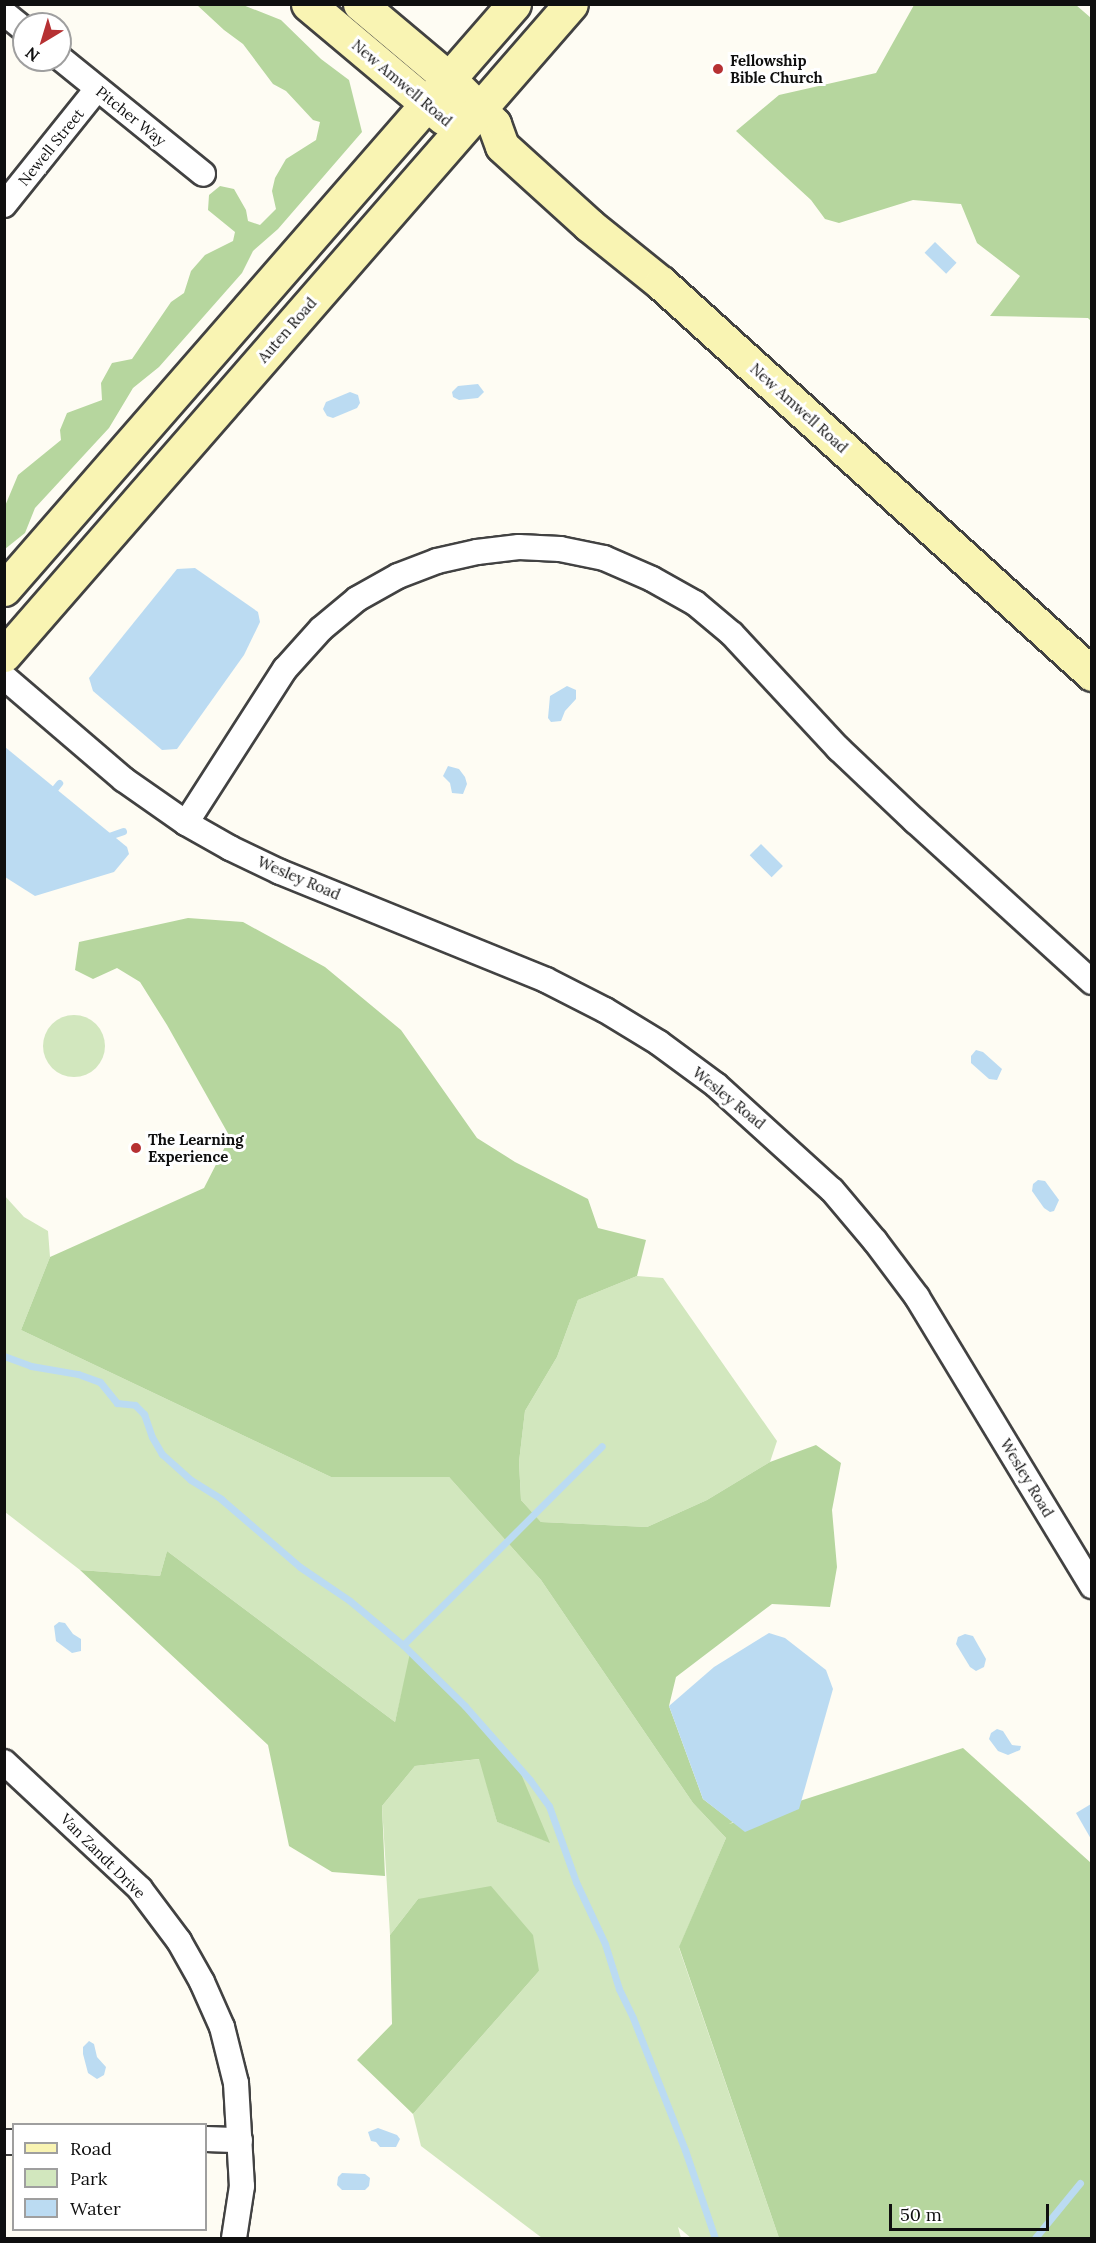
<!DOCTYPE html>
<html>
<head>
<meta charset="utf-8">
<style>
  body { margin:0 }
  #map { position:relative; width:1096px; height:2243px; overflow:hidden; background:#fefcf3; font-family:Lora,serif }
  div>[style] { position:absolute }
  .green>* { inset:0; background:#d2e7be }
  .round { border-radius:50% }
  .forest>* { inset:0; background:#b6d69e }
  .water>* { inset:0; background:#bbdbf2; transform-origin:0 0 }
  .stream>* { height:7px; margin:-3.5px; padding:0 3.5px; transform-origin:3.5px; border-radius:3.5px; background:#bbdbf2 }
  .roads { filter:drop-shadow(2px 0 #424242) drop-shadow(-2px 0 #424242) drop-shadow(0 2px #424242) drop-shadow(0 -2px #424242) }
  .street>* { height:24px; margin:-12px; padding:0 12px; transform-origin:12px; border-radius:12px; background:#fff }
  .secondary>* { height:33px; margin:-16.5px; padding:0 16.5px; transform-origin:16.5px; border-radius:16.5px; background:#f9f4b3 }
  .dots>* { width:16px; height:16px; translate:-50% -50%; box-sizing:border-box; border:3px solid #fff; border-radius:50% }
  span { translate:-50% -50%; white-space:nowrap; text-align:center; line-height:1.15; -webkit-text-stroke:6px #fff; paint-order:stroke }
  .poi-label { font-size:15px; color:#0f0f0f; font-weight:700 }
  .left { translate:0 -50%; text-align:left }
  .street-label { font-size:15px; color:#0f0f0f }
  .frame { position:absolute; inset:0; border:6px solid #0f0f0f; pointer-events:none }
  .legend { position:absolute; left:12px; top:2123px; width:195px; height:108px; box-sizing:border-box; background:#fff; border:2px solid #9f9f9f; margin:0; padding:8px 10px; list-style:none; font-size:18px; color:#0f0f0f }
  .legend li { display:flex; align-items:center; gap:12px; height:30px }
  .legend b { width:30px; border:2px solid #9f9f9f }
  .north { position:absolute; left:12px; top:12px; width:60px; height:60px; box-sizing:border-box; background:#fff; border:2px solid #9f9f9f; border-radius:50%; rotate:218deg; font-size:16px; font-weight:700; line-height:24px; text-align:center; color:#0f0f0f }
  .north::after { content:''; display:block; margin:auto; width:21px; height:27px; background:#b63133; clip-path:polygon(50% 0,100% 100%,50% 72%,0 100%) }
  .scale { position:absolute; left:889px; top:2204px; width:160px; height:27px; box-sizing:border-box; border:3px solid #0f0f0f; border-top:0; padding-left:8px; font-size:18px; line-height:21px; white-space:nowrap; color:#0f0f0f; -webkit-text-stroke:4px #fff; paint-order:stroke }
</style>
</head>
<body>
<div id="map">
  <div class="green">
    <i class="round" style="left:43px;top:1015px;width:62px;height:62px"></i>
    <i style="clip-path:polygon(4px 1195px,24px 1217px,48px 1231px,50px 1257px,21px 1330px,331px 1477px,449px 1477px,541px 1580px,693px 1803px,726px 1838px,679px 1948px,779px 2238px,691px 2238px,678px 2227px,681px 2238px,542px 2238px,421px 2146px,413px 2114px,539px 1971px,418px 1899px,390px 1935px,382px 1806px,415px 1766px,480px 1759px,497px 1822px,549px 1842px,411px 1654px,395px 1722px,167px 1551px,160px 1576px,80px 1570px,5px 1512px)"></i>
    <i style="clip-path:polygon(637px 1276px,663px 1278px,777px 1441px,770px 1462px,707px 1500px,647px 1527px,541px 1522px,521px 1500px,519px 1462px,525px 1411px,557px 1357px,578px 1300px)"></i>
  </div>
  <div class="forest">
    <i style="clip-path:polygon(197px 5px,243px 5px,281px 20px,321px 59px,349px 80px,362px 132px,278px 229px,253px 251px,242px 273px,159px 367px,133px 388px,109px 428px,35px 508px,25px 533px,5px 549px,5px 506px,18px 475px,61px 440px,60px 430px,67px 413px,102px 400px,101px 383px,112px 363px,132px 359px,171px 302px,184px 293px,191px 271px,205px 255px,233px 241px,235px 232px,208px 210px,209px 195px,220px 186px,234px 189px,246px 210px,248px 221px,260px 225px,276px 209px,272px 191px,275px 178px,286px 159px,316px 140px,320px 122px,313px 120px,286px 91px,273px 84px,243px 44px,224px 30px)"></i>
    <i style="clip-path:polygon(914px 5px,1076px 5px,1091px 18px,1091px 321px,1088px 318px,990px 316px,1020px 276px,977px 243px,961px 204px,913px 200px,839px 223px,825px 219px,811px 200px,736px 131px,779px 95px,876px 73px)"></i>
    <i style="clip-path:polygon(188px 918px,243px 922px,325px 967px,401px 1030px,477px 1138px,515px 1162px,588px 1199px,598px 1228px,646px 1240px,637px 1276px,578px 1300px,557px 1357px,525px 1411px,519px 1462px,521px 1500px,541px 1522px,647px 1527px,707px 1500px,770px 1462px,816px 1445px,841px 1463px,832px 1510px,837px 1567px,830px 1607px,772px 1604px,676px 1677px,669px 1706px,703px 1799px,733px 1822px,729px 1824px,963px 1748px,1091px 1863px,1091px 2238px,779px 2238px,679px 1947px,726px 1838px,693px 1803px,541px 1580px,449px 1477px,331px 1477px,21px 1330px,50px 1257px,204px 1188px,230px 1137px,167px 1025px,140px 982px,117px 968px,93px 979px,75px 970px,79px 942px)"></i>
    <i style="clip-path:polygon(167px 1551px,395px 1722px,410px 1653px,516px 1762px,550px 1843px,497px 1822px,479px 1759px,415px 1766px,382px 1806px,385px 1876px,332px 1872px,289px 1846px,268px 1745px,80px 1570px,160px 1576px)"></i>
    <i style="clip-path:polygon(491px 1886px,533px 1935px,539px 1971px,413px 2114px,357px 2060px,392px 2024px,390px 1935px,418px 1899px)"></i>
  </div>
  <div class="water">
    <i style="left:935px;top:242px;width:30px;height:15px;rotate:44deg"></i>
    <i style="clip-path:polygon(478px 384px,484px 392px,478px 398px,459px 400px,453px 397px,452px 392px,458px 386px)"></i>
    <i style="clip-path:polygon(350px 392px,358px 395px,360px 403px,357px 408px,333px 418px,327px 416px,323px 409px,326px 402px)"></i>
    <i style="clip-path:polygon(195px 568px,258px 612px,260px 622px,244px 655px,177px 749px,162px 750px,93px 691px,89px 678px,177px 569px)"></i>
    <i style="clip-path:polygon(567px 686px,576px 690px,576px 699px,565px 711px,561px 721px,551px 722px,548px 718px,550px 696px)"></i>
    <i style="clip-path:polygon(5px 747px,127px 847px,129px 854px,114px 872px,35px 896px,5px 877px)"></i>
    <i style="clip-path:polygon(448px 766px,459px 769px,465px 777px,467px 784px,463px 794px,452px 793px,450px 783px,443px 776px)"></i>
    <i style="left:761px;top:844px;width:31px;height:16px;rotate:45deg"></i>
    <i style="clip-path:polygon(976px 1050px,983px 1052px,1002px 1069px,997px 1080px,989px 1079px,971px 1063px,971px 1056px)"></i>
    <i style="clip-path:polygon(1038px 1180px,1045px 1181px,1059px 1200px,1054px 1211px,1050px 1212px,1044px 1208px,1032px 1191px,1033px 1184px)"></i>
    <i style="clip-path:polygon(59px 1622px,65px 1623px,73px 1634px,81px 1639px,81px 1651px,72px 1653px,56px 1641px,54px 1626px)"></i>
    <i style="clip-path:polygon(769px 1633px,785px 1638px,826px 1670px,833px 1689px,799px 1809px,745px 1832px,703px 1799px,669px 1706px,714px 1667px)"></i>
    <i style="clip-path:polygon(965px 1634px,973px 1636px,986px 1659px,984px 1667px,976px 1671px,970px 1667px,956px 1644px,958px 1637px)"></i>
    <i style="clip-path:polygon(997px 1729px,1003px 1731px,1012px 1745px,1021px 1746px,1020px 1750px,1008px 1755px,998px 1751px,989px 1739px,991px 1733px)"></i>
    <i style="clip-path:polygon(1091px 1804px,1092px 1805px,1091px 1839px,1076px 1813px)"></i>
    <i style="clip-path:polygon(89px 2041px,94px 2044px,97px 2057px,106px 2067px,104px 2075px,97px 2079px,88px 2073px,83px 2054px,83px 2047px)"></i>
    <i style="clip-path:polygon(378px 2128px,397px 2135px,400px 2139px,396px 2147px,380px 2147px,376px 2142px,371px 2141px,368px 2132px)"></i>
    <i style="clip-path:polygon(342px 2173px,365px 2174px,370px 2178px,369px 2186px,365px 2190px,342px 2190px,337px 2185px,338px 2177px)"></i>
  </div>
  <div class="stream">
    <i style="left:51px;top:793px;width:13px;rotate:-51deg"></i>
    <i style="left:106px;top:837px;width:18px;rotate:-19deg"></i>
    <i style="left:4px;top:1356px;width:29px;rotate:20deg"></i>
    <i style="left:31px;top:1366px;width:48px;rotate:9.7deg"></i>
    <i style="left:78px;top:1374px;width:23px;rotate:20deg"></i>
    <i style="left:100px;top:1382px;width:27px;rotate:51deg"></i>
    <i style="left:117px;top:1403px;width:18px;rotate:6deg"></i>
    <i style="left:135px;top:1405px;width:13px;rotate:45deg"></i>
    <i style="left:144px;top:1414px;width:24px;rotate:71deg"></i>
    <i style="left:152px;top:1437px;width:20px;rotate:60deg"></i>
    <i style="left:162px;top:1454px;width:39px;rotate:42deg"></i>
    <i style="left:191px;top:1480px;width:36px;rotate:32deg"></i>
    <i style="left:221px;top:1499px;width:104px;rotate:40.7deg"></i>
    <i style="left:300px;top:1567px;width:60px;rotate:34.2deg"></i>
    <i style="left:350px;top:1601px;width:69px;rotate:39.7deg"></i>
    <i style="left:403px;top:1645px;width:87px;rotate:44.5deg"></i>
    <i style="left:465px;top:1706px;width:98px;rotate:48.7deg"></i>
    <i style="left:530px;top:1780px;width:32px;rotate:54deg"></i>
    <i style="left:549px;top:1806px;width:81px;rotate:70.4deg"></i>
    <i style="left:576px;top:1882px;width:68px;rotate:64.9deg"></i>
    <i style="left:605px;top:1944px;width:47px;rotate:72.7deg"></i>
    <i style="left:619px;top:1989px;width:32px;rotate:64deg"></i>
    <i style="left:633px;top:2018px;width:142px;rotate:68.5deg"></i>
    <i style="left:685px;top:2150px;width:93px;rotate:71.2deg"></i>
    <i style="left:403px;top:1645px;width:281px;rotate:-45deg"></i>
    <i style="left:1035px;top:2238px;width:71px;rotate:-50.7deg"></i>
  </div>
  <div class="roads">
    <div class="street">
      <i style="left:4px;top:13px;width:26px;rotate:39deg"></i>
      <i style="left:60px;top:58px;width:184px;rotate:39deg"></i>
      <i style="left:4px;top:205px;width:149px;rotate:-51.3deg"></i>
      <i style="left:4px;top:677px;width:157px;rotate:40.6deg"></i>
      <i style="left:123px;top:779px;width:77px;rotate:34.9deg"></i>
      <i style="left:186px;top:823px;width:51px;rotate:29.6deg"></i>
      <i style="left:230px;top:848px;width:55px;rotate:25.6deg"></i>
      <i style="left:280px;top:872px;width:287px;rotate:22.1deg"></i>
      <i style="left:546px;top:980px;width:66px;rotate:27deg"></i>
      <i style="left:605px;top:1010px;width:63px;rotate:31.4deg"></i>
      <i style="left:659px;top:1043px;width:71px;rotate:36.4deg"></i>
      <i style="left:716px;top:1085px;width:156px;rotate:42.2deg"></i>
      <i style="left:832px;top:1190px;width:67px;rotate:49.9deg"></i>
      <i style="left:875px;top:1241px;width:70px;rotate:53.1deg"></i>
      <i style="left:917px;top:1297px;width:338px;rotate:58.8deg"></i>
      <i style="left:186px;top:823px;width:183px;rotate:-57.3deg"></i>
      <i style="left:285px;top:669px;width:54px;rotate:-48deg"></i>
      <i style="left:321px;top:629px;width:47px;rotate:-39.8deg"></i>
      <i style="left:357px;top:599px;width:47px;rotate:-29.3deg"></i>
      <i style="left:398px;top:576px;width:42px;rotate:-21deg"></i>
      <i style="left:437px;top:561px;width:41px;rotate:-12.7deg"></i>
      <i style="left:477px;top:552px;width:42px;rotate:-6.8deg"></i>
      <i style="left:519px;top:547px;width:41px;rotate:2.8deg"></i>
      <i style="left:560px;top:549px;width:45px;rotate:11.6deg"></i>
      <i style="left:604px;top:558px;width:52px;rotate:23.6deg"></i>
      <i style="left:652px;top:579px;width:49px;rotate:29.2deg"></i>
      <i style="left:695px;top:603px;width:48px;rotate:40deg"></i>
      <i style="left:732px;top:634px;width:157px;rotate:47.1deg"></i>
      <i style="left:839px;top:749px;width:105px;rotate:43.5deg"></i>
      <i style="left:915px;top:821px;width:239px;rotate:42.3deg"></i>
      <i style="left:4px;top:1762px;width:186px;rotate:43deg"></i>
      <i style="left:140px;top:1889px;width:65px;rotate:53.1deg"></i>
      <i style="left:179px;top:1941px;width:47px;rotate:60.7deg"></i>
      <i style="left:202px;top:1982px;width:49px;rotate:66deg"></i>
      <i style="left:222px;top:2027px;width:58px;rotate:76deg"></i>
      <i style="left:236px;top:2083px;width:103px;rotate:86.7deg"></i>
      <i style="left:242px;top:2186px;width:53px;rotate:98.7deg"></i>
      <i style="left:206px;top:2139px;width:34px;rotate:2deg"></i>
      <i style="left:4px;top:2142px;width:10px"></i>
    </div>
    <div class="secondary">
      <i style="left:308px;top:4px;width:177px;rotate:40deg"></i>
      <i style="left:360px;top:4px;width:116px;rotate:40.1deg"></i>
      <i style="left:449px;top:79px;width:64px;rotate:45deg"></i>
      <i style="left:494px;top:124px;width:23px;rotate:70deg"></i>
      <i style="left:502px;top:146px;width:118px;rotate:42.2deg"></i>
      <i style="left:589px;top:225px;width:92px;rotate:38.9deg"></i>
      <i style="left:661px;top:283px;width:582px;rotate:42.21deg"></i>
      <i style="left:4px;top:589px;width:776px;rotate:-48.92deg"></i>
      <i style="left:4px;top:655px;width:863px;rotate:-48.95deg"></i>
    </div>
  </div>
  <div class="dots">
    <i style="left:718px;top:69px;background:#b63133"></i>
    <i style="left:136px;top:1148px;background:#b63133"></i>
  </div>
  <div class="poi-label">
    <span class="left" style="left:730px;top:69px">Fellowship<br>Bible Church</span>
    <span class="left" style="left:148px;top:1148px">The Learning<br>Experience</span>
  </div>
  <div class="street-label">
    <span style="left:402px;top:83px;rotate:40deg">New Amwell Road</span>
    <span style="left:131px;top:116px;rotate:39deg">Pitcher Way</span>
    <span style="left:51px;top:147px;rotate:-51deg">Newell Street</span>
    <span style="left:287px;top:330px;rotate:-49deg">Auten Road</span>
    <span style="left:799px;top:408px;rotate:42deg">New Amwell Road</span>
    <span style="left:299px;top:878px;rotate:23deg">Wesley Road</span>
    <span style="left:729px;top:1098px;rotate:39deg">Wesley Road</span>
    <span style="left:1027px;top:1478px;rotate:59deg">Wesley Road</span>
    <span style="left:103px;top:1856px;rotate:45deg">Van Zandt Drive</span>
  </div>
  <div class="frame"></div>
  <ul class="legend">
  <li><b style="height:8px;background:#f9f4b3"></b>Road</li>
  <li><b style="height:16px;background:#d2e7be"></b>Park</li>
  <li><b style="height:16px;background:#bbdbf2"></b>Water</li>
  </ul>
  <div class="north">N</div>
  <div class="scale">50 m</div>
</div>
</body>
</html>
